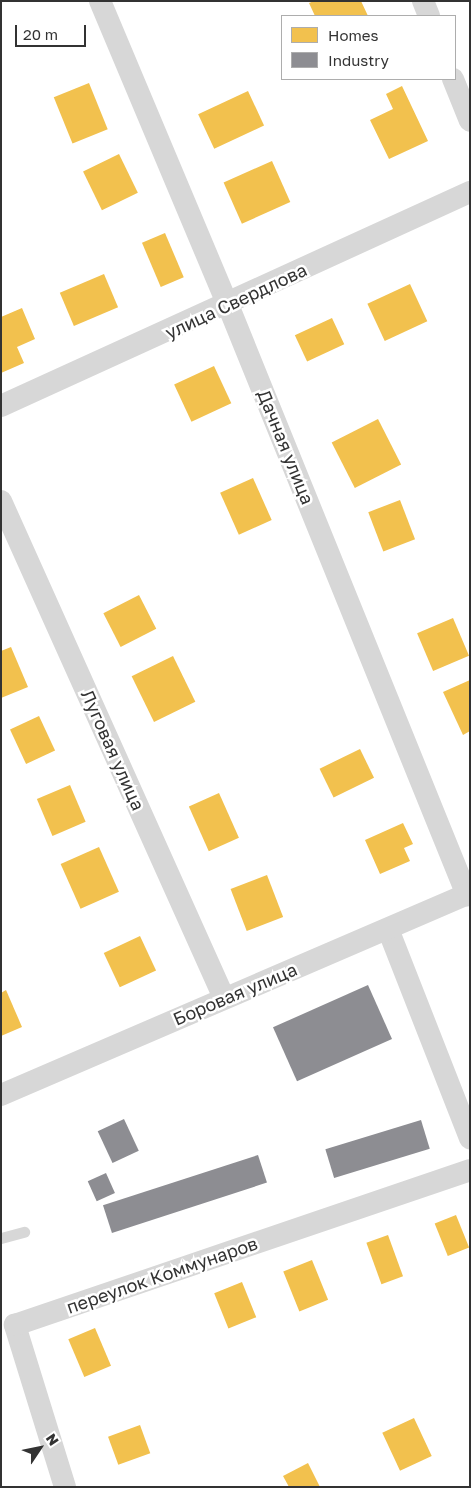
<!DOCTYPE html>
<html>
<head>
<meta charset="utf-8">
<style>
  body { margin:0 }
  #map { position:relative; width:471px; height:1488px; overflow:hidden; background:#fff; font-family:"Golos Text",sans-serif }
  div>[style] { position:absolute }
  .homes>* { inset:0; background:#f2c14e; transform-origin:0 0 }
  .industry>* { inset:0; background:#8d8d92; transform-origin:0 0 }
  .service>* { height:11px; margin:-5.5px; padding:0 5.5px; transform-origin:5.5px; border-radius:5.5px; background:#d7d7d7 }
  .minor>* { height:22px; margin:-11px; padding:0 11px; transform-origin:11px; border-radius:11px; background:#d7d7d7 }
  span { translate:-50% -50%; white-space:nowrap; text-align:center; line-height:1.15; -webkit-text-stroke:5px #fff; paint-order:stroke }
  .street-label { font-size:18px; color:#333 }
  .frame { position:absolute; inset:0; border:2px solid #333; pointer-events:none }
  .legend { position:absolute; left:281px; top:15px; width:175px; height:65px; box-sizing:border-box; background:#fff; border:1px solid #adadad; margin:0; padding:6px 9px; list-style:none; font-size:15px; color:#333 }
  .legend li { display:flex; align-items:center; gap:10px; height:25px }
  .legend b { width:25px; border:1px solid #adadad }
  .north { position:absolute; left:15px; top:1423px; width:50px; height:50px; -webkit-text-stroke:4px #fff; paint-order:stroke; rotate:56deg; font-size:14px; font-weight:700; line-height:20px; text-align:center; color:#333 }
  .north::after { content:''; display:block; margin:auto; width:18px; height:22px; background:#333; clip-path:polygon(50% 0,100% 100%,50% 72%,0 100%) }
  .scale { position:absolute; left:15px; top:25px; width:71px; height:22px; box-sizing:border-box; border:2px solid #333; border-top:0; padding-left:6px; font-size:15px; line-height:18px; white-space:nowrap; color:#333; -webkit-text-stroke:4px #fff; paint-order:stroke }
</style>
</head>
<body>
<div id="map">
  <div class="homes">
    <i style="clip-path:polygon(314px 1px,361px 1px,368px 16px,315px 16px,309px 3px)"></i>
    <i style="left:89px;top:83px;width:50px;height:38px;rotate:68deg"></i>
    <i style="clip-path:polygon(402px 86px,428px 141px,389px 159px,370px 120px,393px 109px,386px 94px)"></i>
    <i style="left:248px;top:91px;width:38px;height:55px;rotate:65deg"></i>
    <i style="left:119px;top:154px;width:43px;height:40px;rotate:64deg"></i>
    <i style="left:272px;top:161px;width:45px;height:53px;rotate:66deg"></i>
    <i style="left:165px;top:233px;width:48px;height:25px;rotate:67deg"></i>
    <i style="left:104px;top:274px;width:36px;height:48px;rotate:67deg"></i>
    <i style="left:410px;top:284px;width:41px;height:47px;rotate:65deg"></i>
    <i style="clip-path:polygon(22px 308px,35px 339px,17px 347px,24px 363px,1px 373px,1px 317px)"></i>
    <i style="left:332px;top:318px;width:29px;height:41px;rotate:65deg"></i>
    <i style="left:214px;top:366px;width:41px;height:44px;rotate:65deg"></i>
    <i style="left:378px;top:419px;width:51px;height:52px;rotate:63deg"></i>
    <i style="left:253px;top:478px;width:46px;height:36px;rotate:66deg"></i>
    <i style="left:400px;top:500px;width:42px;height:34px;rotate:69deg"></i>
    <i style="left:139px;top:595px;width:38px;height:40px;rotate:63deg"></i>
    <i style="left:453px;top:618px;width:41px;height:39px;rotate:67deg"></i>
    <i style="clip-path:polygon(11px 647px,28px 687px,1px 698px,1px 651px)"></i>
    <i style="left:173px;top:656px;width:51px;height:46px;rotate:64deg"></i>
    <i style="clip-path:polygon(470px 680px,470px 731px,463px 735px,443px 692px)"></i>
    <i style="left:39px;top:716px;width:38px;height:32px;rotate:65deg"></i>
    <i style="left:360px;top:749px;width:32px;height:45px;rotate:64deg"></i>
    <i style="left:70px;top:785px;width:40px;height:36px;rotate:67deg"></i>
    <i style="left:219px;top:793px;width:49px;height:33px;rotate:66deg"></i>
    <i style="clip-path:polygon(403px 823px,413px 844px,404px 848px,410px 861px,380px 874px,365px 840px)"></i>
    <i style="left:99px;top:847px;width:49px;height:42px;rotate:66deg"></i>
    <i style="left:267px;top:875px;width:45px;height:39px;rotate:69deg"></i>
    <i style="left:140px;top:936px;width:38px;height:40px;rotate:65deg"></i>
    <i style="clip-path:polygon(6px 990px,22px 1027px,1px 1036px,1px 993px)"></i>
    <i style="left:456px;top:1215px;width:35px;height:23px;rotate:68deg"></i>
    <i style="left:388px;top:1235px;width:44px;height:23px;rotate:70deg"></i>
    <i style="left:312px;top:1260px;width:43px;height:31px;rotate:68deg"></i>
    <i style="left:242px;top:1282px;width:38px;height:30px;rotate:68deg"></i>
    <i style="left:95px;top:1328px;width:41px;height:29px;rotate:67deg"></i>
    <i style="left:414px;top:1418px;width:42px;height:35px;rotate:65deg"></i>
    <i style="left:140px;top:1425px;width:30px;height:34px;rotate:70deg"></i>
    <i style="clip-path:polygon(308px 1463px,320px 1487px,289px 1487px,283px 1476px)"></i>
  </div>
  <div class="industry">
    <i style="left:368px;top:985px;width:59px;height:104px;rotate:66deg"></i>
    <i style="left:124px;top:1119px;width:35px;height:29px;rotate:65deg"></i>
    <i style="left:421px;top:1120px;width:30px;height:100px;rotate:73deg"></i>
    <i style="left:258px;top:1155px;width:29px;height:163px;rotate:72deg"></i>
    <i style="left:106px;top:1173px;width:22px;height:20px;rotate:66deg"></i>
  </div>
  <div class="service">
    <i style="left:1px;top:1238px;width:24px;rotate:-15deg"></i>
  </div>
  <div class="minor">
    <i style="left:100px;top:1px;width:330px;rotate:67.2deg"></i>
    <i style="left:228px;top:305px;width:637px;rotate:67.95deg"></i>
    <i style="left:423px;top:1px;width:16px;rotate:68deg"></i>
    <i style="left:453px;top:79px;width:45px;rotate:68deg"></i>
    <i style="left:1px;top:406px;width:516px;rotate:-24.53deg"></i>
    <i style="left:1px;top:501px;width:545px;rotate:65.83deg"></i>
    <i style="left:388px;top:929px;width:225px;rotate:68.6deg"></i>
    <i style="left:1px;top:1095px;width:511px;rotate:-23.3deg"></i>
    <i style="left:65px;top:1487px;width:170px;rotate:-107.2deg"></i>
    <i style="left:15px;top:1325px;width:481px;rotate:-18.8deg"></i>
  </div>
  <div class="street-label">
    <span style="left:236px;top:301px;rotate:-25deg">улица Свердлова</span>
    <span style="left:286px;top:447px;rotate:68deg">Дачная улица</span>
    <span style="left:113px;top:750px;rotate:66deg">Луговая улица</span>
    <span style="left:235px;top:994px;rotate:-23deg">Боровая улица</span>
    <span style="left:162px;top:1275px;rotate:-19deg">переулок Коммунаров</span>
  </div>
  <div class="frame"></div>
  <ul class="legend">
  <li><b style="height:14px;background:#f2c14e"></b>Homes</li>
  <li><b style="height:14px;background:#8d8d92"></b>Industry</li>
  </ul>
  <div class="north">N</div>
  <div class="scale">20 m</div>
</div>
</body>
</html>
